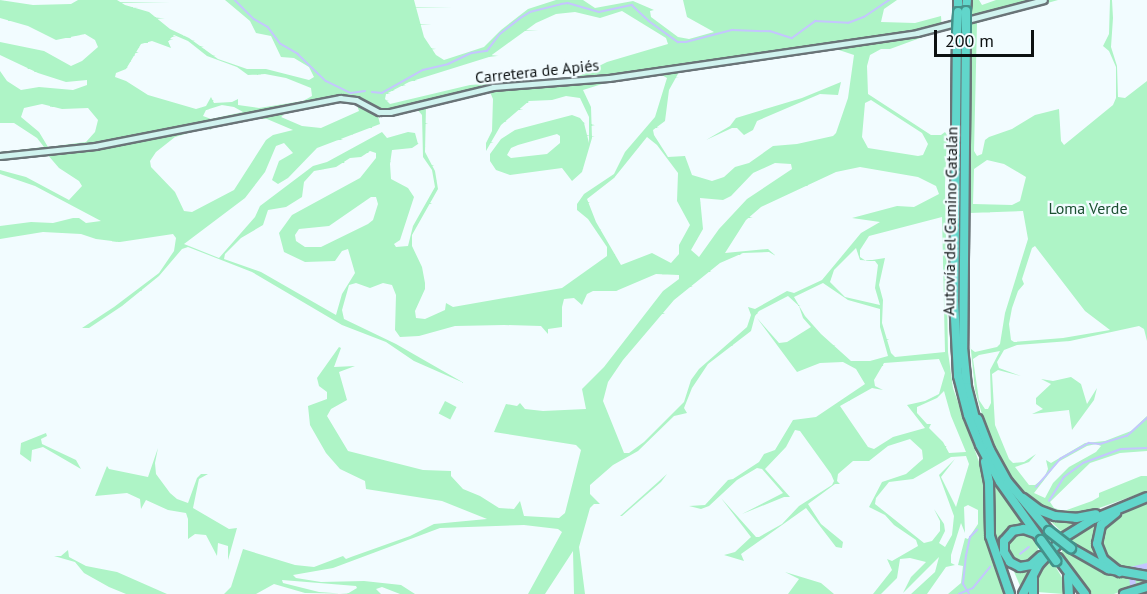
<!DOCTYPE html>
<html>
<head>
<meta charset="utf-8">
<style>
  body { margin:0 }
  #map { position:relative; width:1147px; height:594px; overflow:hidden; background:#f2fcff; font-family:"PT Sans",sans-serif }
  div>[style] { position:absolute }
  .green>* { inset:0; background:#aef4c6; transform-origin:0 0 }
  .round { border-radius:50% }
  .stream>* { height:1.5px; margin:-0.75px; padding:0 0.75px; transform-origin:0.75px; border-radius:0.75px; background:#c4c6fe }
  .river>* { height:6px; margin:-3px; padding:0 3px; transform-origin:3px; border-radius:3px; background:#c4c6fe }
  .roads { filter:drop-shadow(2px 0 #6a7478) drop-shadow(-2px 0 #6a7478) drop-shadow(0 2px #6a7478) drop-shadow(0 -2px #6a7478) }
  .secondary>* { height:5px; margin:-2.5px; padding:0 2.5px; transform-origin:2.5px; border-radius:2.5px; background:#d0f3ef }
  .highway>* { height:8px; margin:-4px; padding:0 4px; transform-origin:4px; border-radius:4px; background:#61d6cb }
  .bridges { filter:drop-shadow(2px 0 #44918a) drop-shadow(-2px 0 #44918a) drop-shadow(0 2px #44918a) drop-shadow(0 -2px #44918a) }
  .highway-bridge>* { height:8px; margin:-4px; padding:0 4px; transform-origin:4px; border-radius:4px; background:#61d6cb }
  span { translate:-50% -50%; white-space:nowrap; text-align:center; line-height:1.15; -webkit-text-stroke:4.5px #f2fcff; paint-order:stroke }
  .street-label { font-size:16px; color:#0d1112 }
  .park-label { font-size:16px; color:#1c5032 }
  .scale { position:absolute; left:934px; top:30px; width:100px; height:27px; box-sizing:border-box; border:3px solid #0d1112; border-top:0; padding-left:8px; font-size:18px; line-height:21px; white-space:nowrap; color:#0d1112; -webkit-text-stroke:4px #f2fcff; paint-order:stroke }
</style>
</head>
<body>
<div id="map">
  <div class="green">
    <i style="clip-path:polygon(evenodd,0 0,33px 5px,71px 4px,78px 0,117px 0,125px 5px,149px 12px,170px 29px,189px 38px,218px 59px,247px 69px,266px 69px,309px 80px,314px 77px,309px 67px,294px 58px,281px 57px,271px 36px,256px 33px,250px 21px,225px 0,414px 0,424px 37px,436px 55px,444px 60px,484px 47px,501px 30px,528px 9px,556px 0,583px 0,595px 8px,633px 1px,654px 10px,650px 11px,651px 17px,678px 37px,689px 39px,714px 32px,687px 17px,683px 0,897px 0,884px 9px,881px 22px,915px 23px,941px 16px,942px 30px,890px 49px,881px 49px,870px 55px,867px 66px,868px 94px,931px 135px,941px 135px,945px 132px,947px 135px,945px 185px,948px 352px,953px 388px,985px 479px,988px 539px,1008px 594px,948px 594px,961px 583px,963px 566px,958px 565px,965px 538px,968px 539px,978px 524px,978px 510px,968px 505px,964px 507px,965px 533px,961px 523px,951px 555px,951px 563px,955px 565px,946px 567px,927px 594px,911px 594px,935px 572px,939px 557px,903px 593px,911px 577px,926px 562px,910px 558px,900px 559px,897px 578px,881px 594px,873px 594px,892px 570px,887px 559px,892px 561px,918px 546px,916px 540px,894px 525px,885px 515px,869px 507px,882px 482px,906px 474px,923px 459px,922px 450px,910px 439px,888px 446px,869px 461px,853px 461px,838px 474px,837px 481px,840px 484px,835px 484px,808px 504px,821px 524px,843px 542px,842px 548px,836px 547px,806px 508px,741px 554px,744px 561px,724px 555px,735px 552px,751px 537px,721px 498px,756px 537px,759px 537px,782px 524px,799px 506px,832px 485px,834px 481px,831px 474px,800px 431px,795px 430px,786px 447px,765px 469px,790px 497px,784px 497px,742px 514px,783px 493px,762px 469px,757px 468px,737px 480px,709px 506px,701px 509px,689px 506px,705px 505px,728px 480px,733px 479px,759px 462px,764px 454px,775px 450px,793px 420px,816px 417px,865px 384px,856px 369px,843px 362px,820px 363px,797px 372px,757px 318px,779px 343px,787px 342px,811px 327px,803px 318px,799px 306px,788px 296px,759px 311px,755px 316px,751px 331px,708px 364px,692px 388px,684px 408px,687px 413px,674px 416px,638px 451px,613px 465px,590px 485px,590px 494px,600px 504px,594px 504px,590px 508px,579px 547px,585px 594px,574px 594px,573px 551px,545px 594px,528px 594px,562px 532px,558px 529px,524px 525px,440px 528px,333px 568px,293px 575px,296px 578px,321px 582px,364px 581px,401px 585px,415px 594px,400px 594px,382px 587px,376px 589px,381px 594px,305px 593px,274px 584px,256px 594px,224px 594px,231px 587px,243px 549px,295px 565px,314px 567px,343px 556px,346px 559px,351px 557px,410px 536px,434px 524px,487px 519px,442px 501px,366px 489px,365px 481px,340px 469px,326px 453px,310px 425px,308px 406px,327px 399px,327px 392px,319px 386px,317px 378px,339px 347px,341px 348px,334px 367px,355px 366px,339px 372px,347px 400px,331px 409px,327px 416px,348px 451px,423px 470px,451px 471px,451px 476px,463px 489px,480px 496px,499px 508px,514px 509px,520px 501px,524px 516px,559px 518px,565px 513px,581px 450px,576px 445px,494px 432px,506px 404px,517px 406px,520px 403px,525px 409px,543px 411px,586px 409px,582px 389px,604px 367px,663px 291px,679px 279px,679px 275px,656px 274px,616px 291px,593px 291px,587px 294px,582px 305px,574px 298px,564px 299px,562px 307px,562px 327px,548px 329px,548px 334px,541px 326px,504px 325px,455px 326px,419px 336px,400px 337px,395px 330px,396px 295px,392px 285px,383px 283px,370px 288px,356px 283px,349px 285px,342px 310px,344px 319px,396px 344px,464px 383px,414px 361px,386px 342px,342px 325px,252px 272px,188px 247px,182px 249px,159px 276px,122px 306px,89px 328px,82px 328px,114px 307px,159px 273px,174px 251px,176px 238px,173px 234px,120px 242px,96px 239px,81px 234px,43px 232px,0 239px,0 226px,31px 222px,53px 223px,73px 218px,79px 218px,86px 223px,101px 221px,35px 186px,0 174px,0 170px,26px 177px,69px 200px,82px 186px,79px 181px,59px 168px,47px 154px,0 159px,0 152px,44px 147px,37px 138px,14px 123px,0 123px,0 71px,7px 81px,21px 90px,39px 87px,73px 90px,87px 85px,87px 80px,66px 82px,38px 73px,0 55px,0 42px,44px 51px,71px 66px,82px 61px,98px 47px,95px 40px,85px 34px,56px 40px,28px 26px,0 18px,0 0,622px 11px,666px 38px,668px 44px,607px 62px,577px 77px,470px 85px,390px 104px,385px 99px,386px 94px,409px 82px,489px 57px,536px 23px,556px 14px,575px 12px,600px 18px,622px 11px,0 0,174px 35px,188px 41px,207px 56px,237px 67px,248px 75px,265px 74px,286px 78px,311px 88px,312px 96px,303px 101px,259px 108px,238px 105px,238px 99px,232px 102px,214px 103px,211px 97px,206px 106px,196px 109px,148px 95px,126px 81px,115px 77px,116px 73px,126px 69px,141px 44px,152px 41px,171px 48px,168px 41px,174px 35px,0 0,833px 48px,854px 55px,848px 98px,836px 133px,833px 136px,797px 144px,773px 146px,749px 163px,735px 167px,724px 177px,712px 181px,692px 175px,685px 156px,668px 157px,654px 135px,653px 130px,665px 121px,669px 90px,679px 72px,833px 48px,0 0,660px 74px,667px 78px,655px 117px,625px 152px,614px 174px,584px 194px,577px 204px,577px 210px,588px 219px,607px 247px,607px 256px,562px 288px,453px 307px,446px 303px,445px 310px,425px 319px,416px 318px,415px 311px,425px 289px,425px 283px,422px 267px,412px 246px,412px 235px,438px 189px,435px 171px,425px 152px,426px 106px,490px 92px,493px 99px,492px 131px,486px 143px,486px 151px,501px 125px,529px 101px,552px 100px,566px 96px,580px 98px,589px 117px,589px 143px,584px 123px,580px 118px,572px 115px,515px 130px,501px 139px,490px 154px,490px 161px,496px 170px,510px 175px,562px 168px,572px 181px,582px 172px,592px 138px,591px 107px,583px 90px,618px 79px,660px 74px,0 0,344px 100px,357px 105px,359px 111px,321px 128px,302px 126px,281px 117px,283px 112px,344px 100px,0 0,871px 100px,922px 133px,928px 144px,923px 155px,918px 156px,868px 148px,862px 137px,865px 103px,871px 100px,0 0,42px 104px,62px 109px,88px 108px,98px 120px,95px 132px,86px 142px,48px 147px,39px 132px,21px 117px,24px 108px,42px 104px,0 0,222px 105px,234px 107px,243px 112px,211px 119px,203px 116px,206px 110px,222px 105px,0 0,416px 108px,422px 115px,423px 157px,432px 170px,435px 187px,413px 226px,408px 246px,396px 247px,394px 244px,400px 240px,414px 197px,408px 188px,391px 179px,390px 164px,392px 150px,412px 148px,418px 144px,415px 133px,408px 132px,387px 138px,382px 132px,327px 162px,313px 166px,260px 206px,255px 217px,219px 258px,184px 244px,245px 198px,265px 172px,276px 146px,284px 143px,293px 153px,279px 161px,272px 180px,278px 184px,288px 178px,317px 148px,380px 124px,378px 116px,416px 108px,0 0,250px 118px,267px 119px,293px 130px,273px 135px,266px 140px,234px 190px,192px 212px,184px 211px,175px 192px,151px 167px,150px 161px,156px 152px,175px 137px,205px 128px,211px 130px,212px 125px,250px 118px,0 0,557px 134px,560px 136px,560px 143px,547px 154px,511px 158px,507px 155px,511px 148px,518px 145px,557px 134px,0 0,647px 137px,657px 145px,678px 173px,677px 201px,690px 225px,679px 245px,679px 254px,671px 263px,652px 253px,621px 265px,596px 222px,587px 199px,614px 178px,647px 137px,0 0,370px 151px,376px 153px,376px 158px,360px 178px,292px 215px,279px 233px,284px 252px,305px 262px,335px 261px,342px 251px,348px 249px,355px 273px,342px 294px,336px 315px,261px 272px,224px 259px,225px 254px,241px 238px,263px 225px,268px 210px,286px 207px,302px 197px,304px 182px,314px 171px,336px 167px,350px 158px,361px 157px,370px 151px,0 0,775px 163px,791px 164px,792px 169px,747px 199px,719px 229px,699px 257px,691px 250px,703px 229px,700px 198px,723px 200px,731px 196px,753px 173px,775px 163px,0 0,860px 167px,918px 177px,936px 186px,939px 194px,914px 207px,897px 206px,852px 218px,880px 222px,861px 233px,822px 280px,794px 293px,787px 291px,755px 309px,748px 307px,751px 315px,747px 327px,699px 369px,691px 380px,684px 402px,644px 442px,629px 453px,624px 453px,603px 401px,608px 382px,623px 360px,674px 300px,720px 263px,743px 253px,769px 252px,776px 256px,768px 249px,725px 253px,746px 220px,761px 207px,836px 172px,860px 167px,0 0,371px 197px,376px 197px,378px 204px,373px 220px,368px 224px,321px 247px,305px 247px,296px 241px,295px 235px,299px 229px,329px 226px,371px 197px,0 0,942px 217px,945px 352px,895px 357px,891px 353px,882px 323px,883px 300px,879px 285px,885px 258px,866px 261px,860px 257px,860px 250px,869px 236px,942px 217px,0 0,856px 248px,860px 260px,875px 261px,878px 265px,875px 288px,880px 305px,845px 297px,830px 282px,834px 270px,856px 248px,0 0,823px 283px,848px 300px,880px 309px,880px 327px,888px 356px,870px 361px,851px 361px,821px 334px,805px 316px,794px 297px,823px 283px,0 0,939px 359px,945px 373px,939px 394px,925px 401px,907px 405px,925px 428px,893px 437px,874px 449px,868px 447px,840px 406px,872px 388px,883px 390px,875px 386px,874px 380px,884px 363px,939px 359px,0 0,944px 391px,951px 416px,966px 452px,949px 453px,943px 442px,929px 428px,931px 424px,927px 424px,917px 413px,917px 407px,937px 398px,944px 391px,0 0,966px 456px,969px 464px,956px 507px,941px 477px,955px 459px,939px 475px,954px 516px,952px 535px,945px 547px,939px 543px,945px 531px,944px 524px,934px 509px,940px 521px,940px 531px,932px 541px,924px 543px,875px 504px,876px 498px,889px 482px,913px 479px,951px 457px,966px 456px,0 0,282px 580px,356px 586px,357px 588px,347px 594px,319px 592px,283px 583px,282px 580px)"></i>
    <i style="clip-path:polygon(evenodd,972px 0,979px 0,982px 5px,996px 0,1058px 0,977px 23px,974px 151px,977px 156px,982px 154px,985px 140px,989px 137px,1012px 129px,1035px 115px,1059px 109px,1061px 141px,1064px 145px,1113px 105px,1116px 98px,1116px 67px,1109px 51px,1103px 46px,1109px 34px,1110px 0,1112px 0,1113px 18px,1111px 47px,1117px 66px,1118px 97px,1125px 98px,1147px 81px,1147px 341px,1144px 329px,1139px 326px,1070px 341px,1017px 345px,1004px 350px,997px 362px,999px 368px,1021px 376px,998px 370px,992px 374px,995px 425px,1009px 459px,1013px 463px,1024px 462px,1036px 454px,1029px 462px,1015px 467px,1029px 485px,1035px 485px,1044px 478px,1048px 469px,1046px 460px,1051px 463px,1085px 443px,1105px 441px,1131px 431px,1147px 416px,1147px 451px,1120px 453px,1090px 463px,1050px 502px,1054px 508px,1064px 511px,1092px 501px,1099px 497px,1099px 493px,1141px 476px,1147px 476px,1147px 491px,1085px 513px,1066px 514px,1050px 511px,1022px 490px,1005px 469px,989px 439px,975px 390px,970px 341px,971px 349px,975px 352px,997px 347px,1000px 344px,1005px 313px,1028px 239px,1023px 211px,969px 213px,970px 23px,972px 0,987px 160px,1004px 164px,1026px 177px,1020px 201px,1012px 205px,973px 204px,974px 169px,987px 160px,972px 0,1035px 246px,1085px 311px,1110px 330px,1063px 338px,1014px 342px,1011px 340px,1009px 324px,1012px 308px,1018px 291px,1024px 284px,1022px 279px,1032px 248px,1035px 246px,972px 0,1000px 351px,990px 370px,991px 403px,988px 409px,985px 409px,979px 400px,973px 359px,979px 355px,1000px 351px,972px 0,1096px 444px,1101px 446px,1096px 452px,1069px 467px,1053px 483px,1045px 498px,1034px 493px,1058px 462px,1087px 446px,1096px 444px)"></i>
    <i style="clip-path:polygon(841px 82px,838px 95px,820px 94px,757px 121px,753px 130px,744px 135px,737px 128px,732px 128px,706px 140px,730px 126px,736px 118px,802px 98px)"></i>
    <i style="clip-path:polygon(1071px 377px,1081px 384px,1087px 404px,1097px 388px,1094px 400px,1072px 430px,1069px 410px,1032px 414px,1043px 409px,1036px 404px,1036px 398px,1051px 384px,1041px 379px,1053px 381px)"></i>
    <i style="left:445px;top:401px;width:13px;height:14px;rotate:27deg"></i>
    <i style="clip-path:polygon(46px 433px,47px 436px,41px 439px,42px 444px,76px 460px,81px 469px,43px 447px,32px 450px,31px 462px,20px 454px,21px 443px)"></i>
    <i style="clip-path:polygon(158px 448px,155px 463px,156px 474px,170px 493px,177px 499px,188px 503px,197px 478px,201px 474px,208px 474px,199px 479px,193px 508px,229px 529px,237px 528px,228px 560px,228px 546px,218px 543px,217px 556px,206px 535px,195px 534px,188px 539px,188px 519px,186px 513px,168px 510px,146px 500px,141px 509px,140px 499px,127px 493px,95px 496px,107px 466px,109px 469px,148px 477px)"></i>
    <i style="clip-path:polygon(667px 474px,661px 482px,622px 516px,620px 516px)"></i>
    <i style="clip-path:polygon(990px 474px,1026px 525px,1011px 528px,999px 544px,992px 524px)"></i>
    <i style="clip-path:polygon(1147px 502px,1147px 573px,1126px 569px,1112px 562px,1104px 552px,1102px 538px,1107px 523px,1113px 519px)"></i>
    <i style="clip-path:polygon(1045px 516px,1062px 521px,1084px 520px,1062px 532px)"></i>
    <i style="clip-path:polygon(1103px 518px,1096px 529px,1093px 541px,1100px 561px,1065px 540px)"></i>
    <i class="round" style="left:1008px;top:532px;width:30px;height:30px"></i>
    <i style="clip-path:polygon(1063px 545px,1099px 567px,1147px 579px,1147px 583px,1114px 594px,1089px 594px,1061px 556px)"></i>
    <i style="clip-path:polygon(68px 550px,69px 557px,86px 566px,117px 572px,167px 594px,126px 594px,109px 587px,84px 573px,75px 562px,54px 556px,61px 556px)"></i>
    <i style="clip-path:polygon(1047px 562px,1054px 564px,1064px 581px,1064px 594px,1037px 592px,1037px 581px)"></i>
    <i style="clip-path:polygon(1012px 567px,1034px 567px,1021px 588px)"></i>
    <i style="clip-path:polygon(785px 572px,821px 583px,834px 594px,788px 594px,799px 579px)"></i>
  </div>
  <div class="stream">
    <i style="left:235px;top:0;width:27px;rotate:45deg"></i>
    <i style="left:254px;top:19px;width:16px;rotate:30deg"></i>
    <i style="left:268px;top:27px;width:21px;rotate:53deg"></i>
    <i style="left:281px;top:44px;width:20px;rotate:30deg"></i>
    <i style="left:298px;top:54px;width:39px;rotate:44deg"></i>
    <i style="left:326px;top:81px;width:28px;rotate:26deg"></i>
    <i style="left:351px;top:93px;width:14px;rotate:-8deg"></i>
    <i style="left:372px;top:92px;width:10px;rotate:6deg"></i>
    <i style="left:382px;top:93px;width:47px;rotate:-29.3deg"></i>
    <i style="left:423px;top:70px;width:26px;rotate:-13deg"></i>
    <i style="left:448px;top:64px;width:26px;rotate:-25deg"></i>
    <i style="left:472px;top:53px;width:15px;rotate:-8deg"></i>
    <i style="left:487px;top:51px;width:21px;rotate:-53deg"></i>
    <i style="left:500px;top:34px;width:24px;rotate:-38deg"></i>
    <i style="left:519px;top:19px;width:13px;rotate:-32deg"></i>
    <i style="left:530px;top:12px;width:32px;rotate:-14deg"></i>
    <i style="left:561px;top:4px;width:7px;rotate:-8deg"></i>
    <i style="left:568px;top:3px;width:32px;rotate:16deg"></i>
    <i style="left:599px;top:12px;width:34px;rotate:-12deg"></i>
    <i style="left:632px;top:5px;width:23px;rotate:43deg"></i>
    <i style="left:649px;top:21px;width:36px;rotate:36deg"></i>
    <i style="left:678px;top:42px;width:8px"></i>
    <i style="left:686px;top:42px;width:48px;rotate:-14.6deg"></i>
    <i style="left:732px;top:30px;width:38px;rotate:2deg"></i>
    <i style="left:770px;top:31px;width:23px;rotate:18deg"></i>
    <i style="left:792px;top:38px;width:29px;rotate:-36deg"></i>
    <i style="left:815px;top:21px;width:33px;rotate:3deg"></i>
    <i style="left:848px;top:23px;width:17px;rotate:-21deg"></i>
    <i style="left:864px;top:17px;width:30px;rotate:-34deg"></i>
    <i style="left:1036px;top:487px;width:37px;rotate:-49deg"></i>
    <i style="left:1060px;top:459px;width:33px;rotate:-29deg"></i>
    <i style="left:1089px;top:443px;width:11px;rotate:5deg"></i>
    <i style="left:1100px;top:444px;width:28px;rotate:-17deg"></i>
    <i style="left:1127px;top:436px;width:27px;rotate:-42deg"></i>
    <i style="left:1049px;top:501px;width:28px;rotate:-58deg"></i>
    <i style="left:1064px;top:477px;width:24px;rotate:-36deg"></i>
    <i style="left:1083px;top:463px;width:40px;rotate:-20.2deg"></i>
    <i style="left:1121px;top:449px;width:26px;rotate:-2deg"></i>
    <i style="left:1020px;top:554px;width:11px;rotate:-38deg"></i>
    <i style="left:959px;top:594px;width:15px;rotate:-23deg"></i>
    <i style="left:973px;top:588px;width:27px;rotate:-51deg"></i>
    <i style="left:969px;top:594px;width:12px;rotate:-121deg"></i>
    <i style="left:963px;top:584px;width:28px;rotate:-84deg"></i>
    <i style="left:966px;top:556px;width:19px;rotate:-78deg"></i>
    <i style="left:970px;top:537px;width:10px;rotate:-45deg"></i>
  </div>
  <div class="river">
    <i style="left:1134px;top:593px;width:23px;rotate:-97deg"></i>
    <i style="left:1131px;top:570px;width:16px;rotate:-14deg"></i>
  </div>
  <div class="roads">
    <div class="secondary">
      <i style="left:0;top:156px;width:96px;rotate:-6deg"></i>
      <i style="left:95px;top:146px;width:250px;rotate:-11.1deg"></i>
      <i style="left:340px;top:98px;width:16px;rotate:7deg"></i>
      <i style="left:356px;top:100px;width:26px;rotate:28deg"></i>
      <i style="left:379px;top:112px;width:11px"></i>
      <i style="left:390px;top:112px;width:106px;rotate:-13.6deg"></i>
      <i style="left:493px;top:87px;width:116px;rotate:-4.4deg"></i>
      <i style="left:609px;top:78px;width:311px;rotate:-8.3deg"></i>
      <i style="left:917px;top:33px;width:131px;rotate:-14.6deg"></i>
    </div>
    <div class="highway">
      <i style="left:966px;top:11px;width:11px;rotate:-85deg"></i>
      <i style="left:958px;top:12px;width:12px;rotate:-90deg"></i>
      <i style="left:966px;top:31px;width:316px;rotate:90.5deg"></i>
      <i style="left:963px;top:347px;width:40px;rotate:84.3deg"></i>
      <i style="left:967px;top:387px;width:40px;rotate:75.6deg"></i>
      <i style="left:957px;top:32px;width:267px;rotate:90.6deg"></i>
      <i style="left:954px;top:299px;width:77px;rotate:87deg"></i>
      <i style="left:958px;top:376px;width:40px;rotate:75.6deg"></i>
      <i style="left:968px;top:415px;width:32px;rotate:68deg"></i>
      <i style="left:980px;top:445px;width:42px;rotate:61.6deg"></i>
      <i style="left:1000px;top:482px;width:71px;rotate:54.7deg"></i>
      <i style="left:978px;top:419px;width:33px;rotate:69deg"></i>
      <i style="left:990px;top:450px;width:37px;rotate:61deg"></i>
      <i style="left:1008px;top:482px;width:64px;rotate:50.1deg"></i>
      <i style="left:985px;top:462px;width:21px;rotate:79deg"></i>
      <i style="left:989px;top:483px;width:53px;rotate:88.9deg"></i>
      <i style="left:990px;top:536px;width:61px;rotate:71deg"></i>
      <i style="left:1023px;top:498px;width:20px;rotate:37deg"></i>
      <i style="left:1039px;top:510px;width:17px;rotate:21deg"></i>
      <i style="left:1055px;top:516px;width:21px;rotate:5deg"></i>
      <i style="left:1076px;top:518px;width:20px;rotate:-11deg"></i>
      <i style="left:1116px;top:513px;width:19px;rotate:141deg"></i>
      <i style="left:1101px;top:525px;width:19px;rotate:102deg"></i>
      <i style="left:1097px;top:544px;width:16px;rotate:68deg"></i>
      <i style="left:1103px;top:559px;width:21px;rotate:39deg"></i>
      <i style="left:1035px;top:533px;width:12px;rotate:-160deg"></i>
      <i style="left:1024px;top:529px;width:11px;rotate:170deg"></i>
      <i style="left:1013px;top:531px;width:13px;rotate:132deg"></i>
      <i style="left:1004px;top:541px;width:11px;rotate:90deg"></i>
      <i style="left:1004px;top:552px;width:12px;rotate:59deg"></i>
      <i style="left:1010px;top:562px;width:11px;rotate:27deg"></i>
      <i style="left:1020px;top:567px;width:11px;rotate:-10deg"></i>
      <i style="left:1031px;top:565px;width:13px;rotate:-42deg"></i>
      <i style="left:1071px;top:548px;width:43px;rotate:29.6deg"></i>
      <i style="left:1108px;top:569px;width:40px;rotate:10deg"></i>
      <i style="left:1058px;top:558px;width:45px;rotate:53.1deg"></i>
      <i style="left:1068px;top:577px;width:17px;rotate:87deg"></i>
      <i style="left:1033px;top:578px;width:16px;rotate:90deg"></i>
      <i style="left:1023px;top:594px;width:34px;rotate:-62deg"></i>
      <i style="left:1039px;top:564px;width:35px;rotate:-47deg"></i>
      <i style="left:1063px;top:538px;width:36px;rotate:-32deg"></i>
      <i style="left:1094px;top:519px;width:57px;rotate:-22.5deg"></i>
      <i style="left:1124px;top:594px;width:24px;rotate:-17deg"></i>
    </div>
  </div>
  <div class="bridges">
    <div class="highway-bridge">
      <i style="left:966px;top:31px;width:20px;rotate:-90deg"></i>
      <i style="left:957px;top:32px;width:20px;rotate:-87deg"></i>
      <i style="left:1049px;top:531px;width:28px;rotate:38deg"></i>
      <i style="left:1041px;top:540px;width:26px;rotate:54deg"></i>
    </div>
  </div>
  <div class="street-label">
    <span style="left:537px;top:71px;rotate:-6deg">Carretera de Apiés</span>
    <span style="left:950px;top:221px;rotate:-89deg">Autovía del Camino Catalán</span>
  </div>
  <div class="park-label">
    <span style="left:1088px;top:208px">Loma Verde</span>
  </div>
  <div class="scale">200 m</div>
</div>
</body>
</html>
